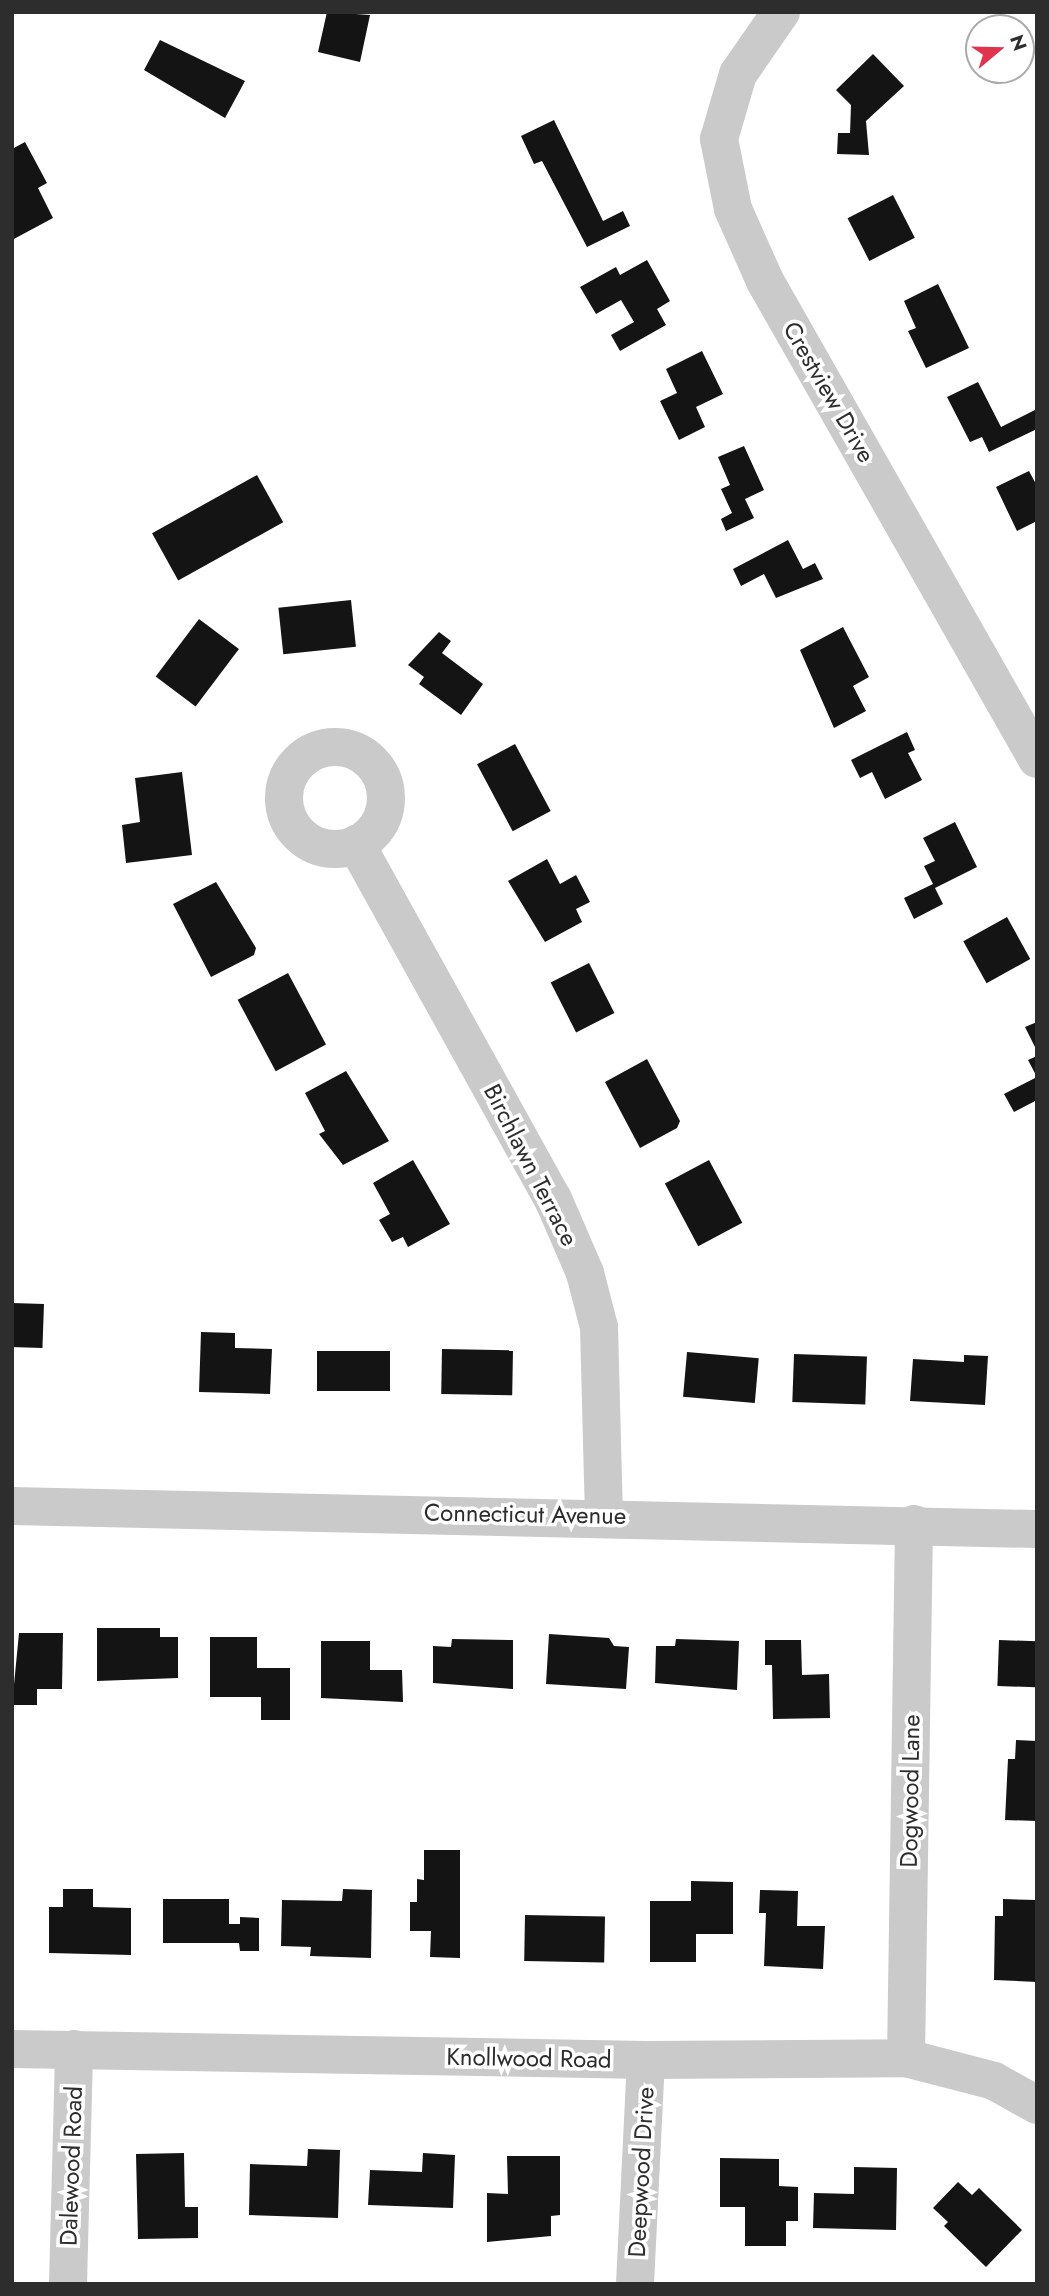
<!DOCTYPE html>
<html>
<head>
<meta charset="utf-8">
<style>
  body { margin:0 }
  #map { position:relative; width:1049px; height:2296px; overflow:hidden; background:#fff; font-family:Jost,sans-serif }
  div>[style] { position:absolute }
  .building>* { inset:0; background:#141414; transform-origin:0 0 }
  .minor>* { height:38px; margin:-19px; padding:0 19px; transform-origin:19px; border-radius:19px; background:#cacaca }
  .minor>.ring { margin:-19px; padding:0; box-sizing:content-box; background:none; border:38px solid #cacaca; border-radius:50% }
  span { translate:-50% -50%; white-space:nowrap; text-align:center; line-height:1.15; -webkit-text-stroke:7px #fff; paint-order:stroke }
  .street-label { font-size:24px; color:#2d2d2d }
  .frame { position:absolute; inset:0; border:14px solid #2d2d2d; pointer-events:none }
  .north { position:absolute; left:965px; top:14px; width:70px; height:70px; box-sizing:border-box; background:#fff; border:2px solid #ababab; border-radius:50%; rotate:71deg; font-size:19px; font-weight:700; line-height:28px; text-align:center; color:#2d2d2d }
  .north::after { content:''; display:block; margin:auto; width:24px; height:32px; background:#df334e; clip-path:polygon(50% 0,100% 100%,50% 72%,0 100%) }
</style>
</head>
<body>
<div id="map">
  <div class="building">
    <i style="clip-path:polygon(327px 12px,370px 15px,360px 62px,318px 52px)"></i>
    <i style="clip-path:polygon(160px 40px,245px 81px,225px 118px,144px 70px)"></i>
    <i style="clip-path:polygon(873px 54px,904px 86px,866px 121px,869px 155px,837px 154px,838px 133px,850px 133px,851px 105px,836px 90px)"></i>
    <i style="clip-path:polygon(554px 120px,603px 221px,623px 211px,630px 226px,587px 247px,542px 161px,534px 164px,521px 136px)"></i>
    <i style="clip-path:polygon(25px 142px,47px 183px,38px 188px,53px 218px,12px 240px,12px 149px)"></i>
    <i style="left:893px;top:195px;width:48px;height:51px;rotate:63deg"></i>
    <i style="clip-path:polygon(647px 260px,670px 301px,657px 309px,666px 325px,620px 351px,611px 335px,634px 322px,621px 300px,596px 314px,580px 287px,616px 267px,620px 275px)"></i>
    <i style="clip-path:polygon(938px 284px,969px 348px,926px 368px,908px 331px,916px 328px,904px 301px)"></i>
    <i style="clip-path:polygon(702px 351px,723px 394px,696px 407px,705px 427px,679px 440px,660px 401px,677px 393px,666px 369px)"></i>
    <i style="clip-path:polygon(978px 382px,1001px 427px,1035px 410px,1037px 429px,989px 452px,982px 437px,970px 442px,947px 397px)"></i>
    <i style="clip-path:polygon(744px 446px,764px 490px,745px 499px,754px 518px,726px 531px,721px 519px,732px 513px,721px 489px,730px 485px,718px 457px)"></i>
    <i style="clip-path:polygon(1029px 471px,1037px 486px,1037px 521px,1017px 531px,996px 487px)"></i>
    <i style="left:257px;top:475px;width:54px;height:120px;rotate:61deg"></i>
    <i style="clip-path:polygon(788px 540px,803px 569px,815px 563px,823px 579px,776px 598px,764px 574px,741px 586px,733px 569px)"></i>
    <i style="left:351px;top:600px;width:47px;height:73px;rotate:84deg"></i>
    <i style="left:199px;top:619px;width:50px;height:72px;rotate:37deg"></i>
    <i style="clip-path:polygon(843px 627px,869px 677px,853px 686px,866px 711px,834px 728px,800px 650px)"></i>
    <i style="clip-path:polygon(439px 632px,451px 641px,442px 653px,483px 684px,461px 715px,419px 684px,424px 677px,408px 665px)"></i>
    <i style="clip-path:polygon(907px 732px,915px 750px,908px 753px,922px 780px,885px 799px,872px 772px,860px 778px,851px 760px)"></i>
    <i style="left:515px;top:744px;width:76px;height:43px;rotate:62deg"></i>
    <i style="clip-path:polygon(182px 772px,192px 855px,126px 863px,122px 825px,140px 822px,135px 778px)"></i>
    <i style="clip-path:polygon(955px 822px,977px 867px,935px 888px,943px 904px,914px 919px,904px 898px,933px 884px,924px 866px,935px 861px,923px 838px)"></i>
    <i style="clip-path:polygon(547px 859px,560px 884px,576px 875px,590px 902px,576px 909px,582px 922px,545px 942px,508px 881px)"></i>
    <i style="clip-path:polygon(216px 882px,256px 948px,254px 955px,211px 977px,173px 904px)"></i>
    <i style="left:1007px;top:917px;width:48px;height:50px;rotate:61deg"></i>
    <i style="left:589px;top:963px;width:56px;height:43px;rotate:63deg"></i>
    <i style="left:288px;top:973px;width:81px;height:57px;rotate:62deg"></i>
    <i style="clip-path:polygon(1037px 1022px,1037px 1051px,1025px 1027px)"></i>
    <i style="clip-path:polygon(1037px 1056px,1037px 1100px,1014px 1112px,1004px 1094px,1037px 1077px,1028px 1060px)"></i>
    <i style="clip-path:polygon(647px 1059px,680px 1121px,677px 1128px,640px 1148px,605px 1082px)"></i>
    <i style="clip-path:polygon(346px 1071px,389px 1141px,343px 1165px,319px 1134px,325px 1131px,305px 1093px)"></i>
    <i style="clip-path:polygon(413px 1160px,450px 1224px,408px 1247px,403px 1237px,392px 1242px,379px 1220px,390px 1214px,373px 1183px)"></i>
    <i style="left:709px;top:1160px;width:71px;height:50px;rotate:62deg"></i>
    <i style="left:12px;top:1303px;width:32px;height:44px;rotate:2deg"></i>
    <i style="clip-path:polygon(201px 1332px,235px 1333px,235px 1348px,272px 1349px,270px 1394px,199px 1392px)"></i>
    <i style="left:442px;top:1349px;width:71px;height:45px;rotate:1deg"></i>
    <i style="left:317px;top:1351px;width:73px;height:40px"></i>
    <i style="left:687px;top:1352px;width:72px;height:45px;rotate:5deg"></i>
    <i style="left:794px;top:1354px;width:73px;height:48px;rotate:2deg"></i>
    <i style="clip-path:polygon(964px 1355px,988px 1356px,985px 1405px,910px 1401px,913px 1359px,964px 1362px)"></i>
    <i style="clip-path:polygon(97px 1628px,160px 1628px,160px 1637px,178px 1637px,178px 1678px,97px 1681px)"></i>
    <i style="clip-path:polygon(19px 1633px,63px 1633px,62px 1689px,37px 1689px,37px 1705px,12px 1705px)"></i>
    <i style="clip-path:polygon(549px 1634px,609px 1638px,614px 1646px,629px 1647px,626px 1689px,546px 1684px)"></i>
    <i style="clip-path:polygon(210px 1637px,257px 1637px,257px 1668px,290px 1668px,290px 1720px,261px 1720px,261px 1697px,210px 1697px)"></i>
    <i style="clip-path:polygon(452px 1639px,513px 1640px,513px 1689px,433px 1683px,433px 1646px,451px 1647px)"></i>
    <i style="clip-path:polygon(676px 1639px,739px 1641px,737px 1690px,655px 1683px,656px 1646px,675px 1646px)"></i>
    <i style="clip-path:polygon(765px 1640px,801px 1640px,802px 1675px,829px 1674px,830px 1718px,773px 1719px,772px 1665px,765px 1665px)"></i>
    <i style="left:999px;top:1640px;width:38px;height:46px;rotate:2deg"></i>
    <i style="clip-path:polygon(321px 1641px,370px 1641px,370px 1670px,402px 1670px,403px 1702px,321px 1698px)"></i>
    <i style="clip-path:polygon(1016px 1740px,1037px 1741px,1037px 1821px,1005px 1820px,1008px 1759px,1015px 1759px)"></i>
    <i style="clip-path:polygon(424px 1850px,460px 1850px,460px 1958px,430px 1957px,431px 1931px,410px 1931px,410px 1902px,417px 1902px,417px 1879px,424px 1880px)"></i>
    <i style="clip-path:polygon(691px 1881px,733px 1882px,733px 1934px,696px 1934px,696px 1962px,650px 1962px,650px 1901px,691px 1901px)"></i>
    <i style="clip-path:polygon(63px 1889px,93px 1889px,93px 1907px,131px 1908px,131px 1955px,49px 1953px,49px 1907px,63px 1907px)"></i>
    <i style="clip-path:polygon(343px 1889px,372px 1890px,371px 1958px,310px 1956px,311px 1947px,281px 1946px,282px 1900px,342px 1901px)"></i>
    <i style="clip-path:polygon(760px 1890px,798px 1891px,797px 1926px,825px 1926px,823px 1969px,764px 1966px,766px 1913px,759px 1913px)"></i>
    <i style="clip-path:polygon(163px 1899px,229px 1899px,229px 1924px,240px 1924px,240px 1917px,259px 1918px,259px 1951px,240px 1951px,239px 1943px,163px 1943px)"></i>
    <i style="clip-path:polygon(1003px 1899px,1037px 1900px,1037px 1982px,994px 1980px,995px 1916px,1003px 1916px)"></i>
    <i style="left:525px;top:1915px;width:80px;height:46px;rotate:1deg"></i>
    <i style="clip-path:polygon(308px 2149px,340px 2150px,338px 2218px,249px 2215px,250px 2164px,307px 2166px)"></i>
    <i style="clip-path:polygon(184px 2153px,185px 2207px,198px 2207px,198px 2238px,138px 2239px,136px 2154px)"></i>
    <i style="clip-path:polygon(423px 2153px,455px 2155px,453px 2208px,368px 2205px,370px 2170px,422px 2172px)"></i>
    <i style="clip-path:polygon(507px 2156px,560px 2156px,560px 2215px,551px 2216px,551px 2236px,487px 2242px,487px 2193px,508px 2194px)"></i>
    <i style="clip-path:polygon(720px 2158px,779px 2159px,779px 2186px,798px 2187px,798px 2221px,786px 2221px,786px 2246px,745px 2246px,745px 2207px,720px 2207px)"></i>
    <i style="clip-path:polygon(854px 2167px,897px 2168px,896px 2230px,813px 2228px,814px 2193px,854px 2194px)"></i>
    <i style="clip-path:polygon(958px 2182px,972px 2195px,979px 2188px,1022px 2230px,986px 2267px,944px 2226px,948px 2222px,933px 2208px)"></i>
  </div>
  <div class="minor">
    <i style="left:781px;top:12px;width:75px;rotate:124.7deg"></i>
    <i style="left:738px;top:74px;width:68px;rotate:106.3deg"></i>
    <i style="left:719px;top:139px;width:71px;rotate:78.7deg"></i>
    <i style="left:733px;top:209px;width:79px;rotate:66deg"></i>
    <i style="left:765px;top:281px;width:550px;rotate:60.36deg"></i>
    <i class="ring" style="left:284px;top:747px;width:64px;height:64px"></i>
    <i style="left:356px;top:844px;width:406px;rotate:61deg"></i>
    <i style="left:553px;top:1199px;width:81px;rotate:66.6deg"></i>
    <i style="left:585px;top:1273px;width:56px;rotate:75.5deg"></i>
    <i style="left:599px;top:1327px;width:188px;rotate:88.5deg"></i>
    <i style="left:12px;top:1506px;width:1025px;rotate:1.29deg"></i>
    <i style="left:12px;top:2049px;width:634px;rotate:0.99deg"></i>
    <i style="left:646px;top:2060px;width:260px;rotate:-0.4deg"></i>
    <i style="left:906px;top:2058px;width:91px;rotate:14.6deg"></i>
    <i style="left:994px;top:2081px;width:49px;rotate:29.2deg"></i>
    <i style="left:906px;top:2058px;width:534px;rotate:-89.14deg"></i>
    <i style="left:68px;top:2284px;width:235px;rotate:-88.5deg"></i>
    <i style="left:635px;top:2284px;width:224px;rotate:-87.2deg"></i>
  </div>
  <div class="street-label">
    <span style="left:829px;top:392px;rotate:60deg">Crestview Drive</span>
    <span style="left:531px;top:1165px;rotate:63deg">Birchlawn Terrace</span>
    <span style="left:525px;top:1514px;rotate:1deg">Connecticut Avenue</span>
    <span style="left:910px;top:1791px;rotate:-89deg">Dogwood Lane</span>
    <span style="left:529px;top:2058px;rotate:1deg">Knollwood Road</span>
    <span style="left:71px;top:2166px;rotate:-88deg">Dalewood Road</span>
    <span style="left:641px;top:2172px;rotate:-87deg">Deepwood Drive</span>
  </div>
  <div class="frame"></div>
  <div class="north">N</div>
</div>
</body>
</html>
